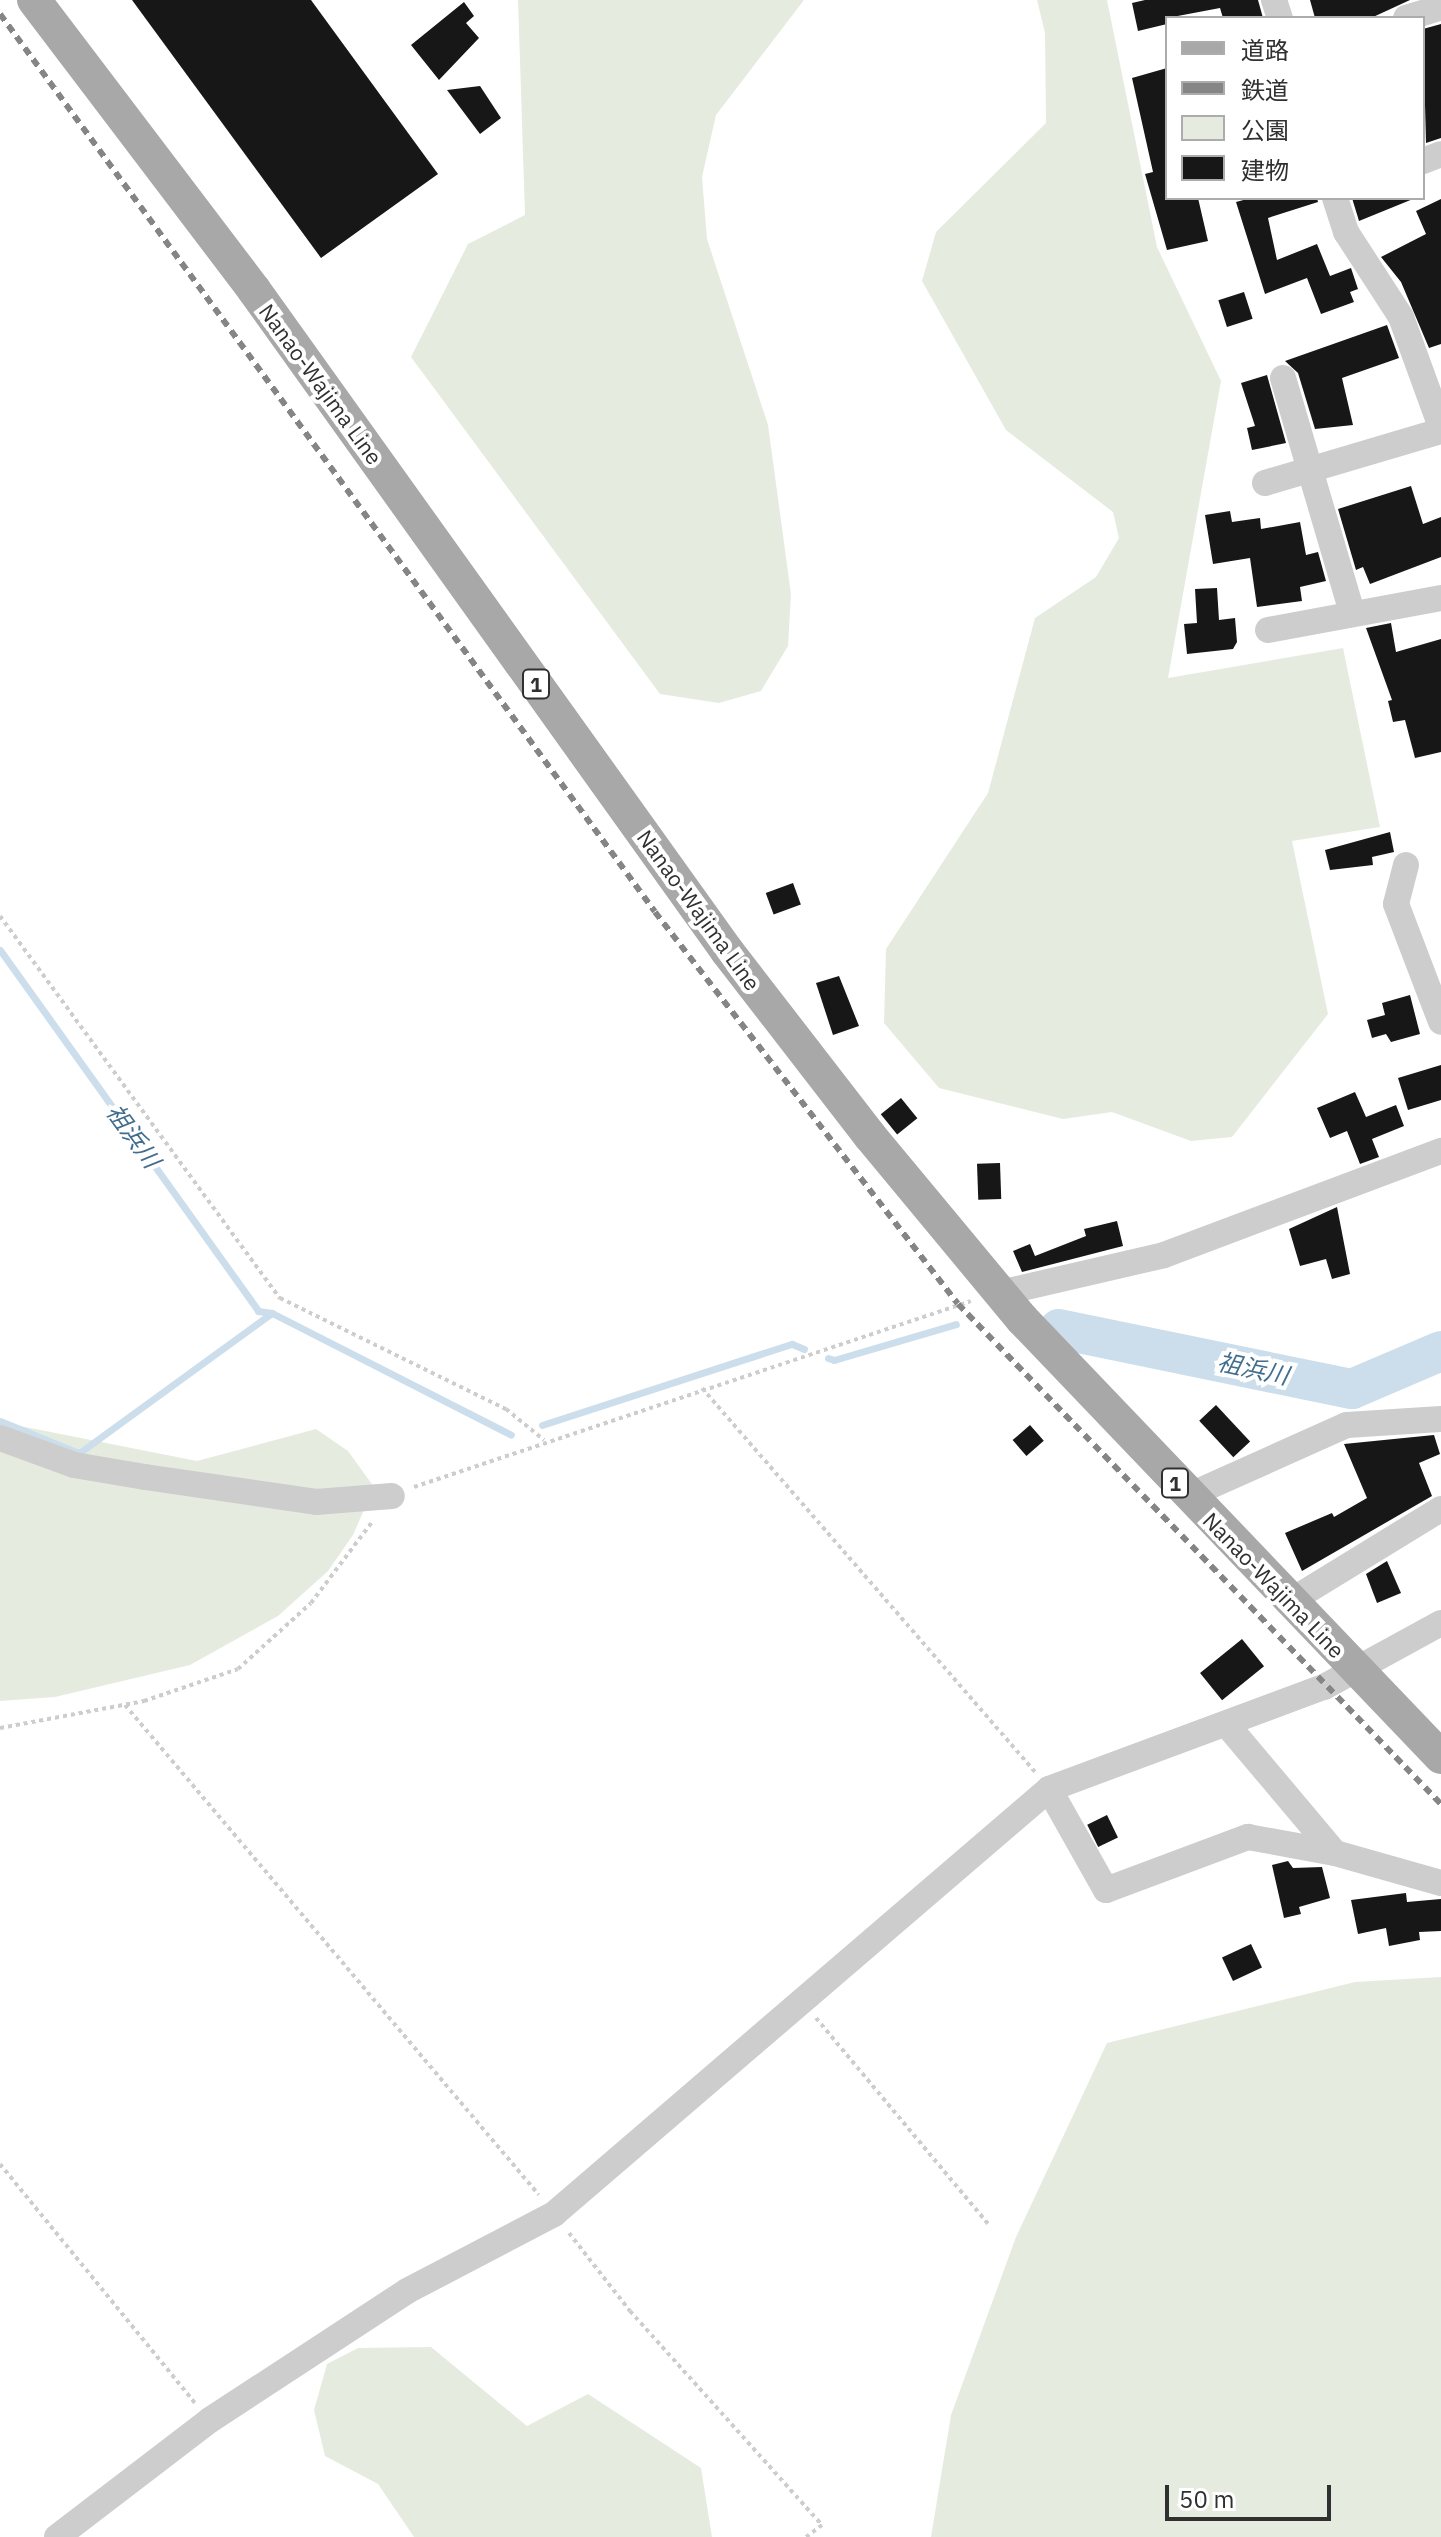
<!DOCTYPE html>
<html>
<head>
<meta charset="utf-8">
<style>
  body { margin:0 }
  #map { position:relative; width:1441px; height:2537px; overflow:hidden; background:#fff; font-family:"IBM Plex Sans","Noto Sans JP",sans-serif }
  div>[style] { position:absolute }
  .green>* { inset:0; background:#e5ecdf }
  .stream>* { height:7px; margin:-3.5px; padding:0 3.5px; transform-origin:3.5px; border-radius:3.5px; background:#ccdeeb }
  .river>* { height:40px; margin:-20px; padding:0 20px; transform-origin:20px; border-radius:20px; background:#ccdeeb }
  .building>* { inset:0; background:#171717; transform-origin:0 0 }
  .path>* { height:4px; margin-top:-2px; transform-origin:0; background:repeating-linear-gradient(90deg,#cdcdcd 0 4px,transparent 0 8px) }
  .minor>* { height:26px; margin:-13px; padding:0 13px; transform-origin:13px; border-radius:13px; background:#cdcdcd }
  .major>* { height:34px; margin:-17px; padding:0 17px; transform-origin:17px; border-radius:17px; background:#a8a8a8 }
  .rail>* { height:6px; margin-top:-3px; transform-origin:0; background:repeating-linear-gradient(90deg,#858585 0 8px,transparent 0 14px) }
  span { translate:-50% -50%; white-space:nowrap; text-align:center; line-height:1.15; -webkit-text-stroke:8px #fff; paint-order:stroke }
  .shield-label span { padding:2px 6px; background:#fff; border:2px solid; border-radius:6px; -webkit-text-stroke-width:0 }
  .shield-label { font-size:20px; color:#303030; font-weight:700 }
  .street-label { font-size:22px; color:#303030 }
  .water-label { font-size:24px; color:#416e8f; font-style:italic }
  .legend { position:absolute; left:1165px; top:16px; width:260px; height:184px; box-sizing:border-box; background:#fff; border:2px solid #acacac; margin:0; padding:10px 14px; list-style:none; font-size:24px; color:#303030 }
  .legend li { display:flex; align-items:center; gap:16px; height:40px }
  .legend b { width:40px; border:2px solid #acacac }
  .scale { position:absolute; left:1165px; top:2485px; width:166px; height:36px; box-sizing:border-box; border:4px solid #303030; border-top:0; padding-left:10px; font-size:24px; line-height:28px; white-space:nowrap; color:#303030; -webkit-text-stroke:6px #fff; paint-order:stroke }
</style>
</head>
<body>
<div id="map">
  <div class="green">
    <i style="clip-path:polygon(518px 0,804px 0,716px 115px,702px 177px,707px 239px,768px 425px,791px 594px,788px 646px,761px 691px,719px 703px,660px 694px,411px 357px,468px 244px,525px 215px)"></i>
    <i style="clip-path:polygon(1037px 0,1107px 0,1157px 247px,1221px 381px,1168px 678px,1343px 648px,1380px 827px,1292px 841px,1328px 1014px,1232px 1137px,1191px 1141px,1112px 1112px,1063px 1119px,939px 1088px,884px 1023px,886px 949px,988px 793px,1035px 618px,1096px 577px,1119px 538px,1113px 512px,1006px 430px,922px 281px,936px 232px,1046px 123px,1045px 33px)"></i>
    <i style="clip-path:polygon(0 1422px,197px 1461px,316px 1429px,348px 1451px,374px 1487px,353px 1535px,328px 1571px,278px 1616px,190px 1665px,55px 1697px,0 1701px)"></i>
    <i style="clip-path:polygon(1441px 1977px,1441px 2537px,931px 2537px,951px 2415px,1016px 2237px,1107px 2043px,1355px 1982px)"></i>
    <i style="clip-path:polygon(431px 2347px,527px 2426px,588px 2394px,701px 2468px,712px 2537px,414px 2537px,378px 2484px,325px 2456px,314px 2410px,327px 2364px,358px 2348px)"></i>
  </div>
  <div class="stream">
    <i style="left:0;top:950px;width:444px;rotate:54.4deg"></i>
    <i style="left:258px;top:1311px;width:14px;rotate:8deg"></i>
    <i style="left:272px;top:1313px;width:268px;rotate:27deg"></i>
    <i style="left:828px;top:1358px;width:6px;rotate:18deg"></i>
    <i style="left:834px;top:1360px;width:127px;rotate:-16.4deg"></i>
    <i style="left:0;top:1421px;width:85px;rotate:22.1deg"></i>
    <i style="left:79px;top:1453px;width:238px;rotate:-36deg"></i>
    <i style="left:542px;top:1425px;width:263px;rotate:-18deg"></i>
    <i style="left:792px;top:1344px;width:13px;rotate:23deg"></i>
  </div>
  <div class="river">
    <i style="left:1059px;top:1329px;width:299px;rotate:11.6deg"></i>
    <i style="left:1352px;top:1389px;width:97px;rotate:-23.1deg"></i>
  </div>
  <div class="building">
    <i style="clip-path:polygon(132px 0,311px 0,438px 174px,321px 258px)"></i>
    <i style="clip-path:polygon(1145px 0,1258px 0,1263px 18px,1223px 18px,1220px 8px,1167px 18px,1167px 24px,1138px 31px,1132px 3px)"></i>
    <i style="clip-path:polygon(1310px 0,1410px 0,1371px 18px,1315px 18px)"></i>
    <i style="clip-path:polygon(464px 2px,474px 16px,466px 23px,479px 38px,439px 80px,411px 45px)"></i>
    <i style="clip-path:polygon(1441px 24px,1441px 138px,1426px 143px,1423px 29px)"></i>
    <i style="clip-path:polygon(1167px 68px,1167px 198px,1198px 198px,1208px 241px,1167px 250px,1145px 174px,1153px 172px,1132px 78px)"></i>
    <i style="clip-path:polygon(480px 86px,501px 118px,480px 134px,447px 90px)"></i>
    <i style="clip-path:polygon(1251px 198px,1317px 198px,1318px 202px,1268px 218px,1277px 260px,1317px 244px,1330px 276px,1351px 268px,1358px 289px,1350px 292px,1354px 302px,1321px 314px,1307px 278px,1265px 294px,1236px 202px)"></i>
    <i style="clip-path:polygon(1352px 198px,1413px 198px,1413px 199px,1359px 221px)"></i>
    <i style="clip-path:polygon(1441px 199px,1441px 344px,1429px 348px,1401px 282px,1381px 257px,1426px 234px,1416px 211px)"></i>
    <i style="left:1244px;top:292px;width:28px;height:27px;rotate:72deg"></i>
    <i style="clip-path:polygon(1387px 325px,1399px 358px,1342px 378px,1353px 425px,1315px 429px,1298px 373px,1285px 361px)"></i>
    <i style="clip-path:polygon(1267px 375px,1286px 443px,1252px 450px,1247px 428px,1255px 426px,1241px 383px)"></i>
    <i style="clip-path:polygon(1411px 486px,1423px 524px,1441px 517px,1441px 557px,1370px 584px,1363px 567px,1356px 570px,1338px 509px)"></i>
    <i style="clip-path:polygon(1230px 511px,1232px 522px,1260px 518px,1261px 529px,1300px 522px,1306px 555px,1318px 552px,1326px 581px,1300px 587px,1302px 601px,1257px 607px,1250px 558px,1213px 564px,1205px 515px)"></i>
    <i style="clip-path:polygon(1217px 588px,1219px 620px,1235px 618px,1237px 642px,1233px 649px,1187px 654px,1184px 624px,1197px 623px,1195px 589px)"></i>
    <i style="clip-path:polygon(1391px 623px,1396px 652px,1441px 639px,1441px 752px,1415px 758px,1405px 720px,1393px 722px,1388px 701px,1392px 700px,1366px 628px)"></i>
    <i style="clip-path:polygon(1390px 832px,1394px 852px,1372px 857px,1373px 865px,1330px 870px,1325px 850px)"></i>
    <i style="left:793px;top:883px;width:23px;height:29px;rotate:70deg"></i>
    <i style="clip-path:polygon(839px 976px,859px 1026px,833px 1035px,816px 983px)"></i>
    <i style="clip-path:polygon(1410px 995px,1420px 1034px,1391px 1042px,1386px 1034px,1372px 1038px,1367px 1020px,1385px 1015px,1382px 1003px)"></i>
    <i style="clip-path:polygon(1441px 1065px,1441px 1100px,1408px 1110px,1398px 1078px)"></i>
    <i style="clip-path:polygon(1355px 1092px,1366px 1117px,1396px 1105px,1404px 1126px,1372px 1139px,1379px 1157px,1360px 1164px,1347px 1131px,1330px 1138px,1317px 1108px)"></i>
    <i style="left:901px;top:1098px;width:26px;height:26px;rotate:51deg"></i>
    <i style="left:1000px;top:1163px;width:36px;height:23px;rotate:88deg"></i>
    <i style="clip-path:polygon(1337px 1207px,1350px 1274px,1332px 1279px,1326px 1259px,1300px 1266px,1289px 1229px)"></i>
    <i style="clip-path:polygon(1117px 1221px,1123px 1246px,1022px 1272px,1013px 1251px,1030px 1244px,1035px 1256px,1086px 1236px,1084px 1229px)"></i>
    <i style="left:1216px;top:1405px;width:50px;height:23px;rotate:47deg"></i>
    <i style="left:1030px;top:1425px;width:21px;height:23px;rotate:49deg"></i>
    <i style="clip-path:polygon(1434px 1435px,1440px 1454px,1419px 1463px,1432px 1496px,1302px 1571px,1285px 1533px,1332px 1513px,1334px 1517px,1367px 1498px,1344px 1444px)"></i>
    <i style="clip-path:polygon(1387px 1561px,1401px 1593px,1377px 1603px,1366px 1574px)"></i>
    <i style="left:1242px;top:1639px;width:35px;height:54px;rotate:51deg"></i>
    <i style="left:1107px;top:1815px;width:25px;height:22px;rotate:64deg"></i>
    <i style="clip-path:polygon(1288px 1861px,1293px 1868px,1322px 1867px,1330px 1898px,1299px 1907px,1301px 1914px,1284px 1918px,1272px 1865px)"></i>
    <i style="clip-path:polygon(1406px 1893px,1407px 1902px,1441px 1899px,1441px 1931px,1419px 1932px,1420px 1940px,1389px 1946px,1386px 1928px,1358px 1934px,1351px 1900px)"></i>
    <i style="left:1251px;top:1944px;width:26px;height:32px;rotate:65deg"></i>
  </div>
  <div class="path">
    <i style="left:0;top:916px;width:474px;rotate:53.8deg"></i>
    <i style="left:280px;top:1298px;width:252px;rotate:26.2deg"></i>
    <i style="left:506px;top:1409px;width:49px;rotate:39.2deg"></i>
    <i style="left:702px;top:1388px;width:510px;rotate:49.06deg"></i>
    <i style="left:414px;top:1487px;width:587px;rotate:-18.47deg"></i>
    <i style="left:125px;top:1705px;width:641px;rotate:49.81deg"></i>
    <i style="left:0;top:1728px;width:147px;rotate:-10.6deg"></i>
    <i style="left:144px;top:1701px;width:99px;rotate:-18.8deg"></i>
    <i style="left:238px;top:1669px;width:98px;rotate:-42.1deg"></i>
    <i style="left:311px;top:1603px;width:101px;rotate:-53deg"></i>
    <i style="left:816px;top:2018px;width:270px;rotate:50.1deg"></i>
    <i style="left:0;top:2164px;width:310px;rotate:50.8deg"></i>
    <i style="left:569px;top:2233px;width:99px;rotate:52deg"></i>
    <i style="left:630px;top:2311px;width:288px;rotate:48.1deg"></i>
    <i style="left:822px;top:2525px;width:20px;rotate:143deg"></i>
  </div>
  <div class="minor">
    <i style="left:1274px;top:0;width:19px;rotate:72deg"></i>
    <i style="left:1406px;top:18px;width:37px;rotate:-17deg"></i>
    <i style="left:1423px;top:161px;width:19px;rotate:-21deg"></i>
    <i style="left:1335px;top:198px;width:36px;rotate:72deg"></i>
    <i style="left:1346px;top:232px;width:101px;rotate:57.1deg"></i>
    <i style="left:1401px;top:317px;width:117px;rotate:70deg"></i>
    <i style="left:1283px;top:378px;width:244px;rotate:73.6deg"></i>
    <i style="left:1265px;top:483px;width:184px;rotate:-16.5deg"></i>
    <i style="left:1268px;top:630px;width:176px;rotate:-10.5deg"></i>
    <i style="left:1406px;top:865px;width:40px;rotate:104.4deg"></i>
    <i style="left:1396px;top:904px;width:126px;rotate:69.1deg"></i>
    <i style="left:1000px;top:1293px;width:168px;rotate:-13deg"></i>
    <i style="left:1164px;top:1255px;width:296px;rotate:-20.6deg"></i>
    <i style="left:0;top:1438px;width:79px;rotate:20deg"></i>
    <i style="left:74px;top:1465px;width:72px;rotate:9.6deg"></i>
    <i style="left:145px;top:1477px;width:173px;rotate:8.3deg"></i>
    <i style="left:316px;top:1502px;width:76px;rotate:-4.5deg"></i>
    <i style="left:1188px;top:1496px;width:174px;rotate:-24.1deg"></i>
    <i style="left:1347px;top:1425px;width:94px;rotate:-3.7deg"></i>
    <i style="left:1289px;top:1602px;width:178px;rotate:-31.5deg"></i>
    <i style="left:1049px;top:1789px;width:116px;rotate:60.6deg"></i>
    <i style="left:1106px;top:1890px;width:152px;rotate:-20.5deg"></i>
    <i style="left:1248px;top:1837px;width:88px;rotate:10.4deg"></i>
    <i style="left:1335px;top:1853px;width:166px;rotate:-130.1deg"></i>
    <i style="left:1335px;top:1853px;width:110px;rotate:15.8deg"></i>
    <i style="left:57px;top:2537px;width:193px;rotate:-37.4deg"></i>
    <i style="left:210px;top:2420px;width:235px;rotate:-33.2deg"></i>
    <i style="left:407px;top:2291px;width:166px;rotate:-27.6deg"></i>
    <i style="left:554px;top:2214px;width:652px;rotate:-40.65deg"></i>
    <i style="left:1049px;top:1789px;width:293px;rotate:-20.4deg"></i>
    <i style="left:1324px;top:1687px;width:133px;rotate:-28.7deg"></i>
  </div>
  <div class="major">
    <i style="left:34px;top:0;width:364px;rotate:52.8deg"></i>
    <i style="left:254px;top:290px;width:813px;rotate:54.41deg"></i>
    <i style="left:727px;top:951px;width:234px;rotate:52.3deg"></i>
    <i style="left:870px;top:1136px;width:238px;rotate:50.3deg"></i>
    <i style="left:1022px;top:1319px;width:606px;rotate:46.27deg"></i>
  </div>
  <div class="rail">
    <i style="left:0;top:14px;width:1111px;rotate:53.89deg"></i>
    <i style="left:655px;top:912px;width:495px;rotate:52.3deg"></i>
    <i style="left:958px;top:1304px;width:695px;rotate:45.99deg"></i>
  </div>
  <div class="shield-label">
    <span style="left:536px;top:684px">1</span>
    <span style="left:1175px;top:1483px">1</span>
  </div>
  <div class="street-label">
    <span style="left:321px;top:384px;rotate:54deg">Nanao-Wajima Line</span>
    <span style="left:699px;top:910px;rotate:54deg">Nanao-Wajima Line</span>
    <span style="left:1274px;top:1585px;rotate:46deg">Nanao-Wajima Line</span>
  </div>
  <div class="water-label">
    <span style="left:133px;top:1136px;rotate:54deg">祖浜川</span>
    <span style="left:1253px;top:1369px;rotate:12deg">祖浜川</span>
  </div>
  <ul class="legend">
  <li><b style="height:10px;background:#a8a8a8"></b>道路</li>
  <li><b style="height:10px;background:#858585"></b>鉄道</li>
  <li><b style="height:22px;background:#e5ecdf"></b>公園</li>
  <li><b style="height:22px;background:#171717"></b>建物</li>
  </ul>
  <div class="scale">50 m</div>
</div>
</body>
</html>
